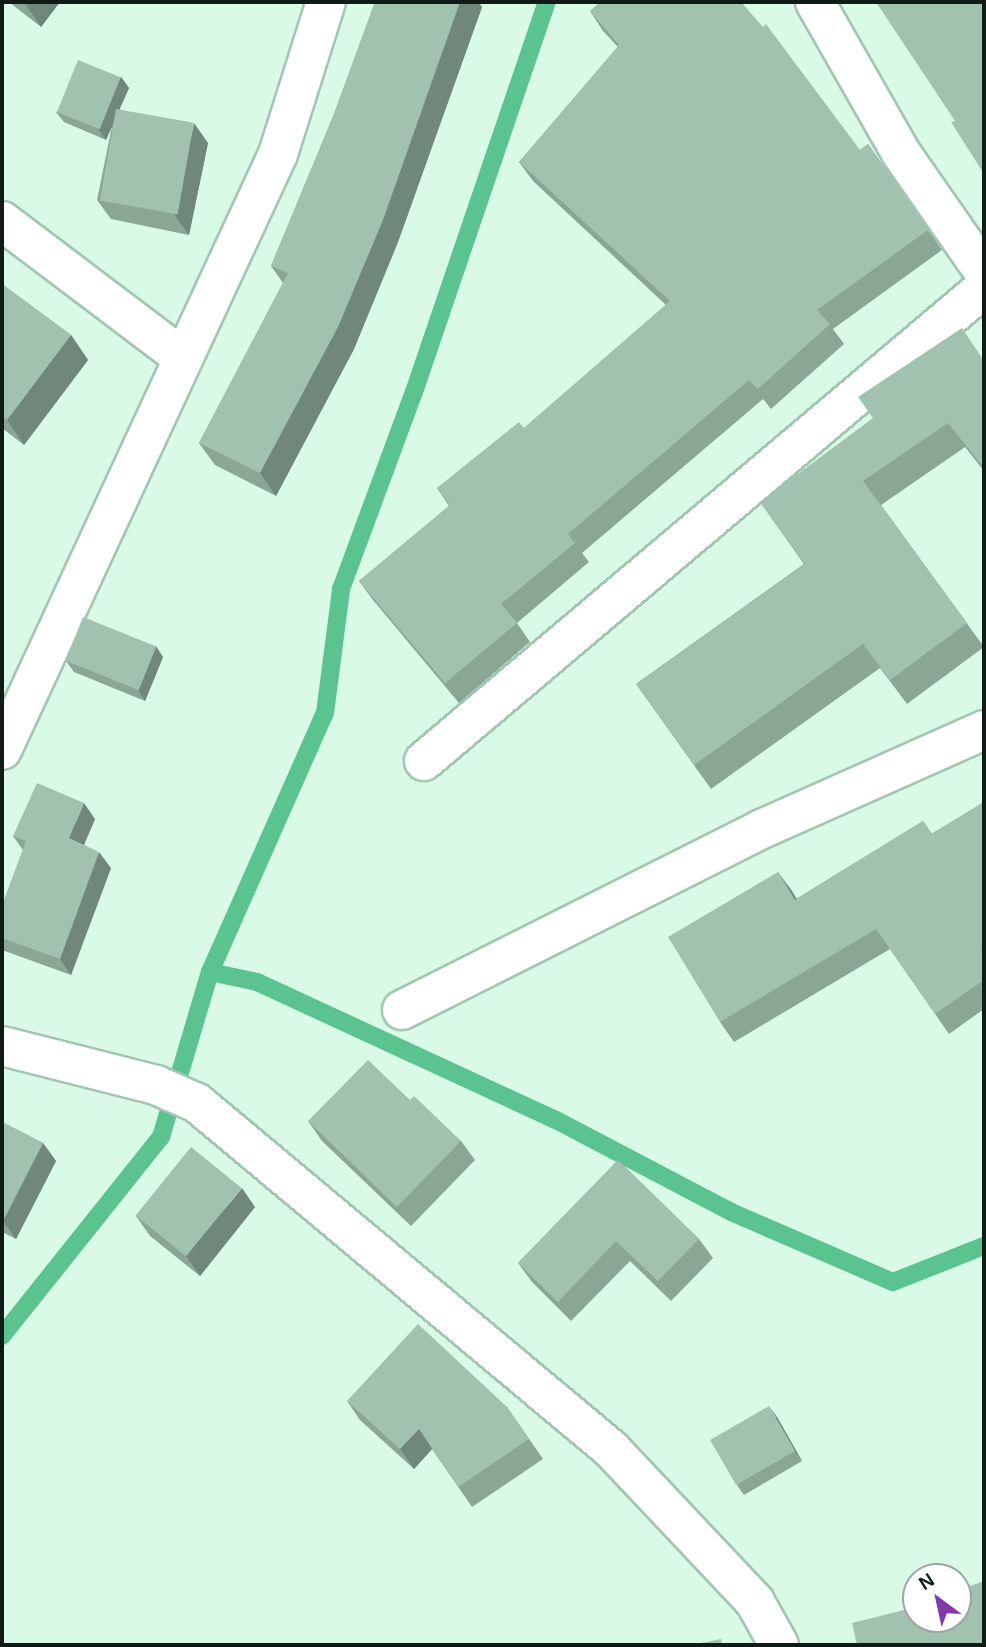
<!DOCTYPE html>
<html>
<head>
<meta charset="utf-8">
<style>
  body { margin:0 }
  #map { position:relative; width:986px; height:1647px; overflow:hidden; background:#d8fae6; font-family:Helvetica,sans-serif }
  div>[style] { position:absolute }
  .stream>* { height:18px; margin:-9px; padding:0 9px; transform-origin:9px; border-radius:9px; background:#5ac390 }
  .roads { filter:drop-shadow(2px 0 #a4c5b2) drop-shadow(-2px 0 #a4c5b2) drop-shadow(0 2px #a4c5b2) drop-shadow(0 -2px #a4c5b2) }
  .street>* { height:38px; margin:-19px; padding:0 19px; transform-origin:19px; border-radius:19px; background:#fff }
  .wall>* { inset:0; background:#8aa796 }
  .shaded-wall>* { inset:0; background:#70887a }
  .building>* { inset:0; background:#a0c2af; transform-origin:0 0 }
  span { translate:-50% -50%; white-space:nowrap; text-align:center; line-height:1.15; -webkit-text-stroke:6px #fff; paint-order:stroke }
  .frame { position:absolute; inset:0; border:4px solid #0f1b14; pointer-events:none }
  .north { position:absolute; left:902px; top:1563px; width:70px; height:70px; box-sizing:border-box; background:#fff; border:2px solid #9fa4a1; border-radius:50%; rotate:327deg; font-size:19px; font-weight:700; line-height:28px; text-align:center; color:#0f1b14 }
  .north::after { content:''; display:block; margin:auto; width:24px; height:32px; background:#8139ac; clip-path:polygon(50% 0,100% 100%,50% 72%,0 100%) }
</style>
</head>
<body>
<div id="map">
  <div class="stream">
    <i style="left:210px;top:972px;width:48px;rotate:12deg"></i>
    <i style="left:257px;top:982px;width:329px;rotate:24.8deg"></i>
    <i style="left:556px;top:1120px;width:198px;rotate:27.7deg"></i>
    <i style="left:731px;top:1212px;width:176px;rotate:23.4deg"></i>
    <i style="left:893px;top:1282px;width:98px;rotate:-21.6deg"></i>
    <i style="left:2px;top:1336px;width:255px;rotate:-51.4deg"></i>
    <i style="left:161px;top:1137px;width:172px;rotate:-73.5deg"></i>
    <i style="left:210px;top:972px;width:283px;rotate:-66.1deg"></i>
    <i style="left:325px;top:713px;width:125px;rotate:-82.6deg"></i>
    <i style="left:341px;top:589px;width:210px;rotate:-69.7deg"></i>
    <i style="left:414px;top:392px;width:412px;rotate:-71.2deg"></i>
  </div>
  <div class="roads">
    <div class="street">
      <i style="left:815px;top:2px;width:174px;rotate:60.3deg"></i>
      <i style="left:901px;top:153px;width:145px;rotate:55.1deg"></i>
      <i style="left:2px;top:221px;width:227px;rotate:37.1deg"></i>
      <i style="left:2px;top:750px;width:657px;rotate:-65.15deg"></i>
      <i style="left:278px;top:154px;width:159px;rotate:-72.5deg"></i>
      <i style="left:424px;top:761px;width:733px;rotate:-40.19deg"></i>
      <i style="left:402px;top:1010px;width:403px;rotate:-26.7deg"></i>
      <i style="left:762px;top:829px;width:243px;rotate:-24deg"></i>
      <i style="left:2px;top:1046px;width:159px;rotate:14.2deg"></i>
      <i style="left:156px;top:1085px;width:45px;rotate:23.7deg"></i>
      <i style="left:197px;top:1103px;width:540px;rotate:39.89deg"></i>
      <i style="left:611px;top:1449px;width:210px;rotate:46.7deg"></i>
      <i style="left:755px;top:1602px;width:49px;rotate:60.8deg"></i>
    </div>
  </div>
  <div class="wall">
    <i style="clip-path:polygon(9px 2px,60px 2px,41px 27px)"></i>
    <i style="clip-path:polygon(375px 2px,478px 2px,482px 7px,398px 242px,354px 349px,276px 496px,215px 465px,199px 443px,283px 283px,271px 266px,334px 114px)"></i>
    <i style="clip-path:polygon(590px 11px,860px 150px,868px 144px,942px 250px,833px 329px,844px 344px,771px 409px,763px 399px,582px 553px,589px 562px,517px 623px,530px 642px,459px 703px,373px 600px,359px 581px,449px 506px,437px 488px,524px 428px,666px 305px,533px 181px,519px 162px,618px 47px,603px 31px)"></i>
    <i style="clip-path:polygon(121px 77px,129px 88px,119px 109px,208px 143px,189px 235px,111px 219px,97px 200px,112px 126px,106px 140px,64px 122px,56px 112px)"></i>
    <i style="clip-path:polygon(2px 284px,71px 335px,88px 360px,24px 445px,2px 428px)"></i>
    <i style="clip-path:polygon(984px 360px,984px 471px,965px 447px,881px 505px,984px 647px,907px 704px,880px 668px,711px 789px,636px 684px,804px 564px,760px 502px)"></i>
    <i style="clip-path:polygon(163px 657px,145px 701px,74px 672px,66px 661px)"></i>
    <i style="clip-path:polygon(984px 802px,984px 1009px,949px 1034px,890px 949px,734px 1042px,720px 1022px,778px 872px,796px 899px,923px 821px,932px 834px)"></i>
    <i style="clip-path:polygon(95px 819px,84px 845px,111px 868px,71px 975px,2px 950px,2px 906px,23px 850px,13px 836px)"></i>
    <i style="clip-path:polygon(410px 1100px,461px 1141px,475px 1160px,411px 1226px,322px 1141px,308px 1121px)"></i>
    <i style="clip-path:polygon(2px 1122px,43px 1143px,56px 1161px,16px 1239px,2px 1232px)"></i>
    <i style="clip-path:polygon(618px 1160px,699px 1239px,713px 1258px,671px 1301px,630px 1261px,571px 1321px,532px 1282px,518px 1263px)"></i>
    <i style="clip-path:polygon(255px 1207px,200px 1276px,150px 1236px,136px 1216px)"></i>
    <i style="clip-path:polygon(347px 1401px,507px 1407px,543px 1459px,472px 1507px,432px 1449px,414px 1469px,360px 1420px)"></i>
    <i style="clip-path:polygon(777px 1417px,802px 1461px,744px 1495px,737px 1485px)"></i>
  </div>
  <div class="shaded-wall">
    <i style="clip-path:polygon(24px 2px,60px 2px,41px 27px)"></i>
    <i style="clip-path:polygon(460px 2px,478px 2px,482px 7px,398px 242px,354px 349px,276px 496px,260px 473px)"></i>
    <i style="clip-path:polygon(121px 77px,129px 88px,106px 140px,99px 130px)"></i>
    <i style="clip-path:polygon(194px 123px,208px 143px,189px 235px,175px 216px)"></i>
    <i style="clip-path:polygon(71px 335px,88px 360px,24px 445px,7px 420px)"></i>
    <i style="clip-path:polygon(156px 646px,163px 657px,145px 701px,138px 690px)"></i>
    <i style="clip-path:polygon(84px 803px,95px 819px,80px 854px,69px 838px)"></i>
    <i style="clip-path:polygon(99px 852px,111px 868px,71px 975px,60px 959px)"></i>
    <i style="clip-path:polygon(778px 872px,792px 891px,809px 920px,795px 900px)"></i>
    <i style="clip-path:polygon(43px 1143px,56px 1161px,16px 1239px,3px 1221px)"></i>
    <i style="clip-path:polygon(242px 1188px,255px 1207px,200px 1276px,186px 1256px)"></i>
    <i style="clip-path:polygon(769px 1406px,777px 1417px,802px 1461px,795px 1451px)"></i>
    <i style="clip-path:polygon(419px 1429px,433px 1448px,414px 1469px,400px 1449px)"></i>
  </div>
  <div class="building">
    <i style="clip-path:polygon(375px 2px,460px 2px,383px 220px,338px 327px,260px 473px,199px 443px,288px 273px,271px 266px,334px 114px)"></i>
    <i style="clip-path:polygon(600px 2px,741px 2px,763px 27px,766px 24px,860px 150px,868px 144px,928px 230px,817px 310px,830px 324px,758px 389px,749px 380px,568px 534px,575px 543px,501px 604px,517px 623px,445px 683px,359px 581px,450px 505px,437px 488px,519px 422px,524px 428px,670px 301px,519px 162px,619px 45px,590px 11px)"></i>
    <i style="clip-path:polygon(876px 2px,984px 2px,984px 174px,951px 122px,955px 121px)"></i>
    <i style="left:78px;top:60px;width:46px;height:56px;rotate:22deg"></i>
    <i style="left:116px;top:109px;width:79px;height:93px;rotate:10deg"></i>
    <i style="clip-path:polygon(2px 284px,71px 335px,7px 420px,2px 416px)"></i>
    <i style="clip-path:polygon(962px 328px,984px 361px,984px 468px,948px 423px,863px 481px,967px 623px,890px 680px,863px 644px,694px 765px,636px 684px,805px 564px,760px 502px,873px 418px,858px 397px)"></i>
    <i style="left:83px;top:617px;width:79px;height:47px;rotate:22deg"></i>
    <i style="clip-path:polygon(37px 783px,84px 803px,69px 838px,99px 852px,60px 959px,2px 938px,2px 906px,26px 841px,13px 836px)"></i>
    <i style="clip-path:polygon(984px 802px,984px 944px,981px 946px,984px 951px,984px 980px,935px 1014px,876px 929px,720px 1022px,668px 937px,778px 872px,795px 900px,923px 821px,931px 834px)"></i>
    <i style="clip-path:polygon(368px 1060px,410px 1100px,414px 1096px,461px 1141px,397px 1207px,308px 1121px)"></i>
    <i style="clip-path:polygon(2px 1122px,43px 1143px,3px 1221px,2px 1220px)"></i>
    <i style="left:191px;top:1147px;width:65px;height:88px;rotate:39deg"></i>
    <i style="clip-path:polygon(618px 1160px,699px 1239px,658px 1281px,616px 1241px,558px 1302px,518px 1263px)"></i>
    <i style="clip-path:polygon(418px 1324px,507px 1407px,529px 1439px,458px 1487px,419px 1429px,400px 1449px,347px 1401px)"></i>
    <i style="left:769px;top:1406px;width:52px;height:68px;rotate:60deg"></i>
    <i style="clip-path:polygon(984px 1581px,984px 1645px,857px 1645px,852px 1623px,916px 1607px,916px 1619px,958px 1619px,958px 1590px)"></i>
    <i style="clip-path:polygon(721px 1639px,722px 1645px,692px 1645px)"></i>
  </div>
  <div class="frame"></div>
  <div class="north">N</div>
</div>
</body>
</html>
